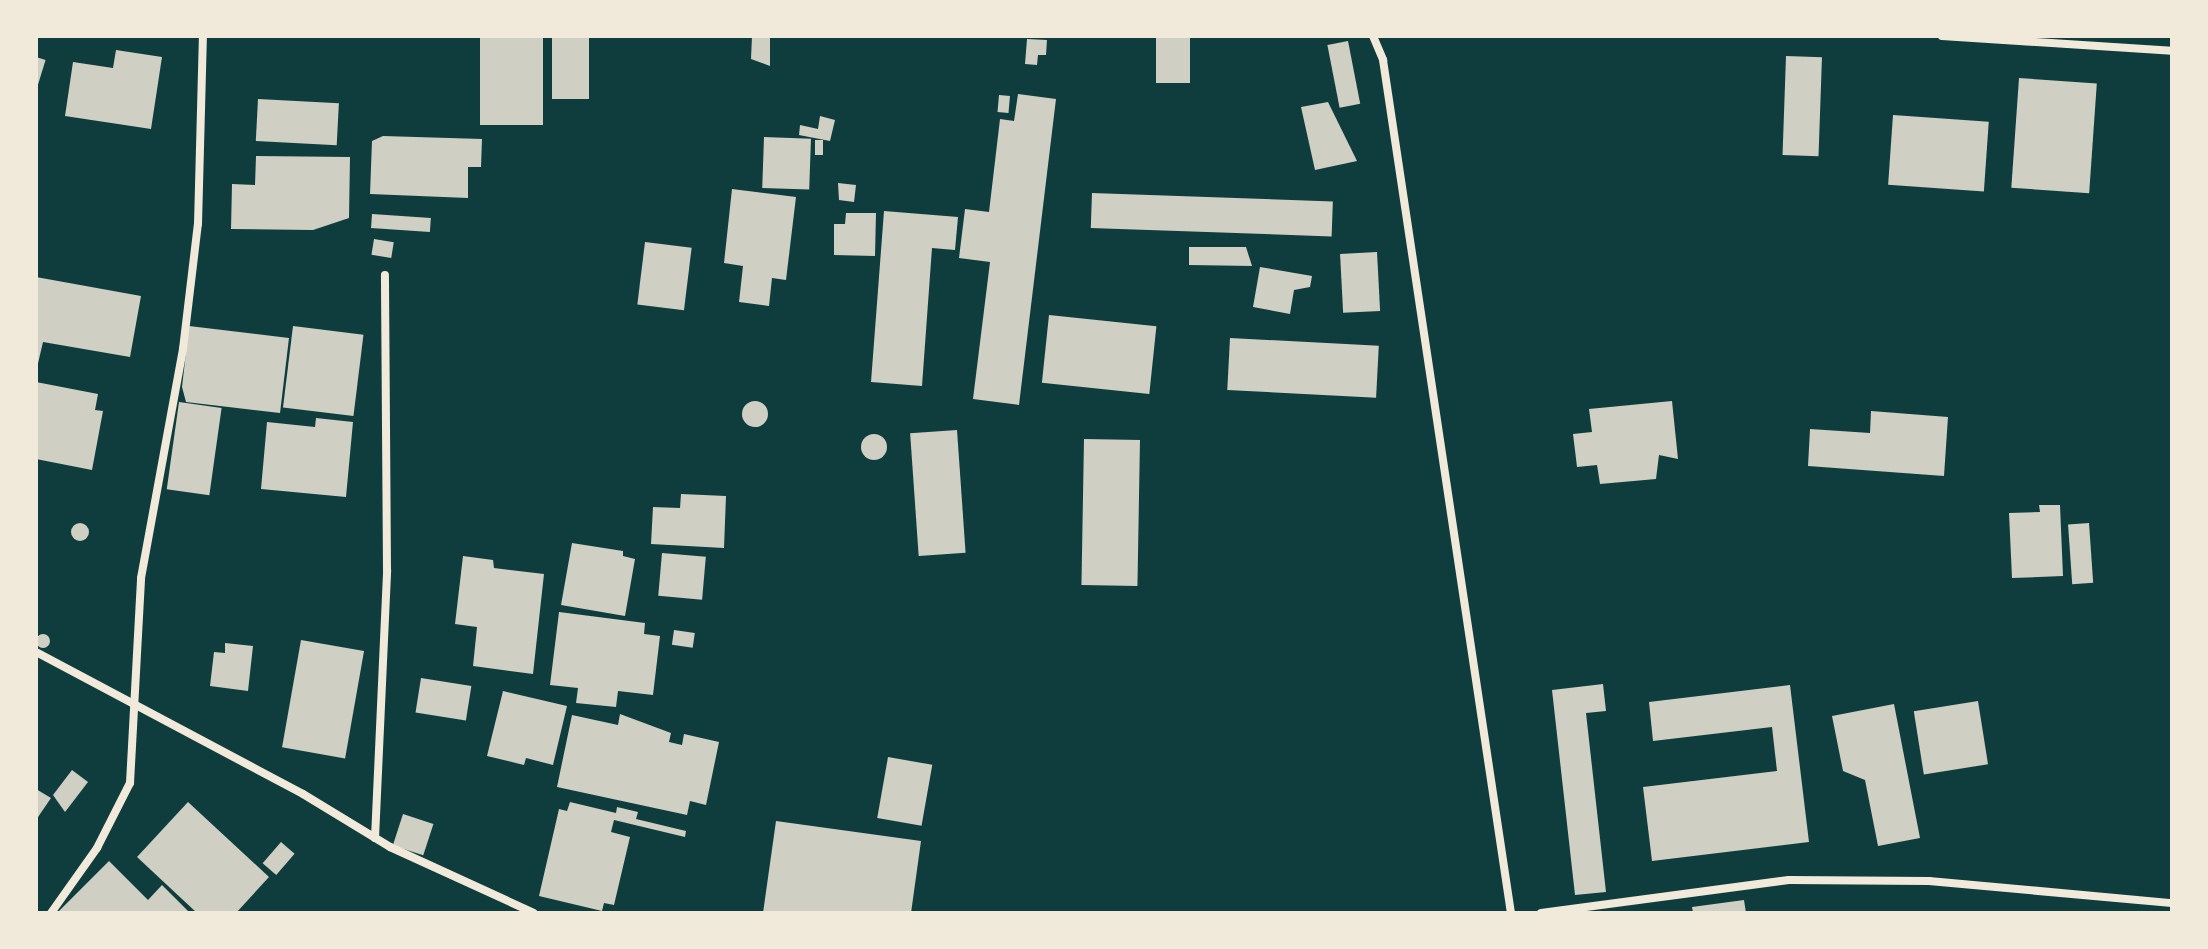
<!DOCTYPE html>
<html>
<head>
<meta charset="utf-8">
<style>
  body { margin:0 }
  #map { position:relative; width:2208px; height:949px; overflow:hidden; background:#0f3d3e; font-family:"Space Grotesk",sans-serif }
  div>[style] { position:absolute }
  .building>* { inset:0; background:#cfcfc3; transform-origin:0 0 }
  .round { border-radius:50% }
  .minor>* { height:8px; margin:-4px; padding:0 4px; transform-origin:4px; border-radius:4px; background:#f1e9da }
  span { translate:-50% -50%; white-space:nowrap; text-align:center; line-height:1.15; -webkit-text-stroke:8px #f1e9da; paint-order:stroke }
  .frame { position:absolute; inset:0; border:38px solid #f1e9da; pointer-events:none }
</style>
</head>
<body>
<div id="map">
  <div class="building">
    <i style="left:480px;top:36px;width:63px;height:89px"></i>
    <i style="left:552px;top:36px;width:37px;height:63px"></i>
    <i style="clip-path:polygon(752px 36px,770px 36px,770px 66px,751px 59px)"></i>
    <i style="left:1156px;top:36px;width:34px;height:47px"></i>
    <i style="clip-path:polygon(1027px 39px,1047px 40px,1046px 55px,1038px 55px,1037px 65px,1025px 64px)"></i>
    <i style="left:1348px;top:41px;width:64px;height:21px;rotate:79deg"></i>
    <i style="clip-path:polygon(116px 50px,162px 57px,151px 129px,65px 116px,73px 62px,113px 68px)"></i>
    <i style="left:1786px;top:56px;width:36px;height:99px;rotate:2deg"></i>
    <i style="left:36px;top:57px;width:10px;height:26px;rotate:17deg"></i>
    <i style="left:2019px;top:78px;width:78px;height:110px;rotate:4deg"></i>
    <i style="clip-path:polygon(1018px 94px,1056px 99px,1019px 405px,973px 399px,990px 262px,959px 258px,965px 209px,989px 212px,1000px 119px,1014px 121px)"></i>
    <i style="left:999px;top:95px;width:11px;height:17px;rotate:5deg"></i>
    <i style="left:258px;top:99px;width:81px;height:42px;rotate:3deg"></i>
    <i style="clip-path:polygon(1328px 102px,1357px 161px,1315px 170px,1301px 107px)"></i>
    <i style="left:1893px;top:115px;width:96px;height:70px;rotate:4deg"></i>
    <i style="clip-path:polygon(820px 116px,835px 120px,830px 141px,799px 135px,800px 125px,818px 129px)"></i>
    <i style="clip-path:polygon(383px 136px,482px 139px,481px 167px,468px 167px,468px 198px,370px 194px,372px 141px)"></i>
    <i style="left:764px;top:137px;width:47px;height:51px;rotate:2deg"></i>
    <i style="left:815px;top:140px;width:8px;height:15px"></i>
    <i style="clip-path:polygon(256px 156px,350px 157px,349px 218px,313px 230px,231px 229px,232px 184px,255px 185px)"></i>
    <i style="clip-path:polygon(838px 183px,856px 185px,854px 202px,839px 200px)"></i>
    <i style="clip-path:polygon(732px 189px,796px 197px,786px 280px,772px 278px,769px 306px,739px 302px,743px 266px,724px 263px)"></i>
    <i style="left:1092px;top:193px;width:241px;height:35px;rotate:2deg"></i>
    <i style="clip-path:polygon(884px 211px,958px 217px,955px 250px,932px 248px,922px 386px,871px 382px)"></i>
    <i style="clip-path:polygon(846px 213px,876px 213px,875px 256px,834px 255px,834px 224px,845px 224px)"></i>
    <i style="left:372px;top:214px;width:59px;height:14px;rotate:4deg"></i>
    <i style="left:374px;top:239px;width:20px;height:16px;rotate:9deg"></i>
    <i style="left:645px;top:242px;width:47px;height:63px;rotate:7deg"></i>
    <i style="clip-path:polygon(1189px 247px,1246px 247px,1252px 266px,1189px 265px)"></i>
    <i style="left:1377px;top:252px;width:59px;height:37px;rotate:87deg"></i>
    <i style="clip-path:polygon(1260px 267px,1312px 276px,1310px 287px,1294px 290px,1290px 314px,1253px 307px)"></i>
    <i style="clip-path:polygon(36px 277px,141px 296px,130px 357px,43px 342px,36px 372px)"></i>
    <i style="left:1049px;top:315px;width:108px;height:68px;rotate:6deg"></i>
    <i style="clip-path:polygon(189px 326px,289px 338px,280px 413px,186px 402px,182px 387px)"></i>
    <i style="left:293px;top:326px;width:71px;height:82px;rotate:7deg"></i>
    <i style="left:1230px;top:338px;width:149px;height:52px;rotate:3deg"></i>
    <i style="clip-path:polygon(36px 382px,98px 394px,95px 410px,103px 411px,92px 470px,36px 459px)"></i>
    <i class="round" style="left:742px;top:401px;width:26px;height:26px"></i>
    <i style="clip-path:polygon(1672px 401px,1678px 459px,1659px 455px,1656px 479px,1600px 484px,1597px 465px,1577px 467px,1573px 434px,1592px 432px,1589px 409px)"></i>
    <i style="left:179px;top:402px;width:43px;height:88px;rotate:8deg"></i>
    <i style="clip-path:polygon(1871px 411px,1948px 417px,1944px 476px,1808px 466px,1810px 429px,1870px 433px)"></i>
    <i style="clip-path:polygon(316px 418px,353px 422px,346px 497px,261px 489px,267px 422px,315px 427px)"></i>
    <i style="left:957px;top:430px;width:123px;height:47px;rotate:86deg"></i>
    <i class="round" style="left:861px;top:434px;width:26px;height:26px"></i>
    <i style="left:1084px;top:439px;width:56px;height:146px;rotate:1deg"></i>
    <i style="clip-path:polygon(681px 494px,726px 496px,724px 548px,651px 544px,653px 507px,680px 508px)"></i>
    <i style="clip-path:polygon(2039px 505px,2060px 505px,2063px 576px,2012px 578px,2009px 513px,2040px 512px)"></i>
    <i style="left:2089px;top:523px;width:60px;height:21px;rotate:86deg"></i>
    <i class="round" style="left:71px;top:523px;width:18px;height:18px"></i>
    <i style="clip-path:polygon(572px 543px,623px 551px,623px 556px,635px 559px,625px 616px,561px 605px)"></i>
    <i style="left:662px;top:553px;width:44px;height:43px;rotate:5deg"></i>
    <i style="clip-path:polygon(463px 556px,493px 560px,494px 568px,544px 574px,533px 674px,473px 666px,477px 627px,455px 624px)"></i>
    <i style="clip-path:polygon(559px 612px,645px 623px,644px 634px,660px 636px,653px 695px,618px 691px,616px 707px,576px 703px,578px 688px,550px 685px)"></i>
    <i style="left:674px;top:630px;width:21px;height:15px;rotate:8deg"></i>
    <i class="round" style="left:36px;top:634px;width:14px;height:14px"></i>
    <i style="left:301px;top:640px;width:64px;height:109px;rotate:10deg"></i>
    <i style="clip-path:polygon(225px 643px,253px 646px,248px 691px,210px 686px,214px 652px,225px 653px)"></i>
    <i style="left:421px;top:678px;width:51px;height:35px;rotate:9deg"></i>
    <i style="clip-path:polygon(1603px 684px,1606px 711px,1586px 713px,1606px 892px,1575px 895px,1552px 690px)"></i>
    <i style="clip-path:polygon(1790px 685px,1809px 842px,1652px 861px,1643px 787px,1777px 771px,1772px 727px,1653px 741px,1649px 702px)"></i>
    <i style="clip-path:polygon(503px 691px,567px 706px,553px 765px,526px 758px,524px 765px,487px 756px)"></i>
    <i style="left:1978px;top:701px;width:64px;height:65px;rotate:81deg"></i>
    <i style="clip-path:polygon(1894px 704px,1920px 838px,1878px 846px,1865px 780px,1843px 771px,1832px 716px)"></i>
    <i style="clip-path:polygon(620px 714px,671px 733px,669px 742px,682px 745px,684px 734px,719px 742px,706px 805px,690px 801px,687px 815px,557px 787px,572px 715px,618px 725px)"></i>
    <i style="left:888px;top:757px;width:45px;height:62px;rotate:10deg"></i>
    <i style="clip-path:polygon(72px 770px,88px 782px,65px 812px,53px 795px)"></i>
    <i style="clip-path:polygon(36px 789px,51px 798px,36px 820px)"></i>
    <i style="clip-path:polygon(188px 802px,269px 877px,236px 913px,197px 913px,137px 857px)"></i>
    <i style="clip-path:polygon(570px 802px,616px 813px,617px 807px,638px 812px,636px 819px,686px 831px,685px 837px,614px 820px,611px 832px,630px 837px,614px 905px,604px 903px,602px 911px,539px 896px,559px 809px,567px 811px)"></i>
    <i style="left:403px;top:814px;width:32px;height:33px;rotate:18deg"></i>
    <i style="clip-path:polygon(776px 821px,921px 841px,911px 913px,763px 913px)"></i>
    <i style="left:281px;top:842px;width:18px;height:28px;rotate:41deg"></i>
    <i style="clip-path:polygon(109px 861px,148px 900px,162px 885px,190px 913px,57px 913px)"></i>
    <i style="clip-path:polygon(1744px 900px,1746px 913px,1693px 913px,1692px 907px)"></i>
  </div>
  <div class="minor">
    <i style="left:1373px;top:36px;width:26px;rotate:67deg"></i>
    <i style="left:1383px;top:60px;width:863px;rotate:81.47deg"></i>
    <i style="left:1942px;top:36px;width:230px;rotate:3.7deg"></i>
    <i style="left:36px;top:652px;width:302px;rotate:28deg"></i>
    <i style="left:303px;top:794px;width:102px;rotate:31.3deg"></i>
    <i style="left:390px;top:847px;width:158px;rotate:24.6deg"></i>
    <i style="left:375px;top:838px;width:268px;rotate:-87.4deg"></i>
    <i style="left:387px;top:570px;width:295px;rotate:-90.4deg"></i>
    <i style="left:51px;top:913px;width:80px;rotate:-54.7deg"></i>
    <i style="left:97px;top:848px;width:73px;rotate:-63.1deg"></i>
    <i style="left:130px;top:783px;width:205px;rotate:-86.9deg"></i>
    <i style="left:141px;top:578px;width:233px;rotate:-79.6deg"></i>
    <i style="left:183px;top:349px;width:126px;rotate:-83.2deg"></i>
    <i style="left:198px;top:224px;width:188px;rotate:-88.5deg"></i>
    <i style="left:1541px;top:913px;width:250px;rotate:-7.6deg"></i>
    <i style="left:1789px;top:880px;width:140px;rotate:0.4deg"></i>
    <i style="left:1929px;top:881px;width:244px;rotate:5.2deg"></i>
  </div>
  <div class="frame"></div>
</div>
</body>
</html>
